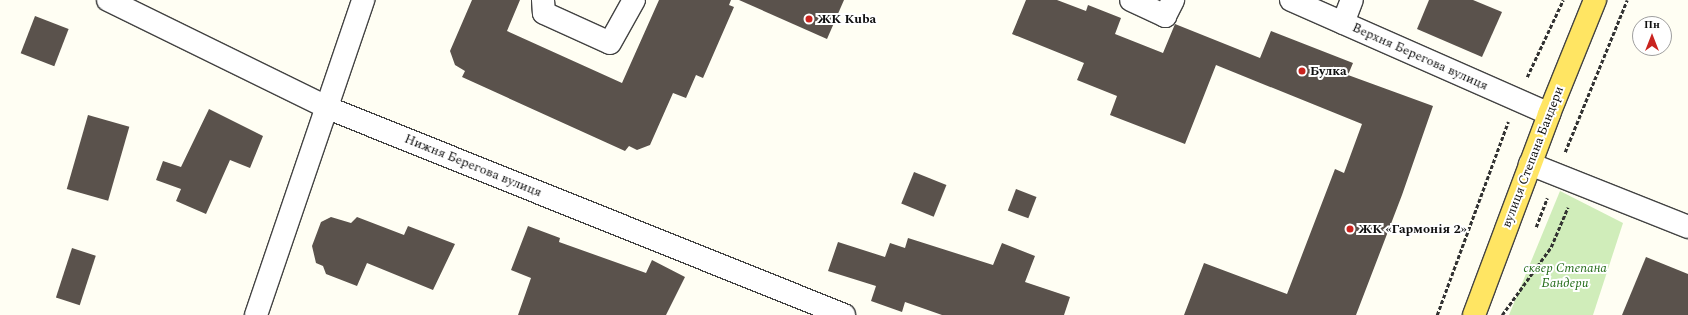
<!DOCTYPE html>
<html>
<head>
<meta charset="utf-8">
<style>
  body { margin:0 }
  #map { position:relative; width:1688px; height:315px; overflow:hidden; background:#fffef3; font-family:Spectral,serif }
  div>[style] { position:absolute }
  .green>* { inset:0; background:#d0edba }
  .building>* { inset:0; background:#5a524c; transform-origin:0 0 }
  .path>* { height:2.5px; margin-top:-1.25px; transform-origin:0; background:repeating-linear-gradient(90deg,#323232 0 4px,transparent 0 6px) }
  .roads { filter:drop-shadow(1px 0 #434343) drop-shadow(-1px 0 #434343) drop-shadow(0 1px #434343) drop-shadow(0 -1px #434343) }
  .minor>* { height:22px; margin:-11px; padding:0 11px; transform-origin:11px; border-radius:11px; background:#fff }
  .major>* { height:22px; margin:-11px; padding:0 11px; transform-origin:11px; border-radius:11px; background:#ffe563 }
  .dots>* { width:11px; height:11px; translate:-50% -50%; box-sizing:border-box; border:2px solid #fff; border-radius:50% }
  span { translate:-50% -50%; white-space:nowrap; text-align:center; line-height:1.15; -webkit-text-stroke:4px #fff; paint-order:stroke }
  .poi-label { font-size:13px; color:#101010; font-weight:700 }
  .left { translate:0 -50%; text-align:left }
  .street-label { font-size:13px; color:#101010 }
  .park-label { font-size:13px; color:#266d1b; font-style:italic }
  .north { position:absolute; left:1632px; top:16px; width:40px; height:40px; box-sizing:border-box; background:#fff; border:1px solid #9f9f9f; border-radius:50%; rotate:0deg; font-size:11px; font-weight:700; line-height:16px; text-align:center; color:#101010 }
  .north::after { content:''; display:block; margin:auto; width:14px; height:18px; background:#c9241f; clip-path:polygon(50% 0,100% 100%,50% 72%,0 100%) }
</style>
</head>
<body>
<div id="map">
  <div class="green">
    <i style="clip-path:polygon(1560px 191px,1623px 223px,1593px 315px,1509px 315px)"></i>
  </div>
  <div class="building">
    <i style="clip-path:polygon(472px 0,520px 0,507px 31px,622px 83px,659px 0,731px 0,729px 5px,734px 7px,703px 78px,696px 75px,686px 98px,673px 93px,650px 145px,637px 150px,629px 146px,625px 151px,462px 77px,465px 71px,455px 65px,450px 51px)"></i>
    <i style="clip-path:polygon(739px 0,844px 0,827px 39px)"></i>
    <i style="clip-path:polygon(1026px 0,1057px 0,1086px 11px,1088px 5px,1121px 18px,1115px 34px,1163px 53px,1175px 24px,1260px 58px,1271px 31px,1353px 63px,1348px 75px,1433px 106px,1402px 195px,1356px 315px,1184px 315px,1204px 263px,1287px 294px,1335px 169px,1344px 173px,1362px 124px,1216px 65px,1185px 144px,1110px 115px,1117px 96px,1077px 80px,1084px 63px,1012px 34px)"></i>
    <i style="clip-path:polygon(1429px 0,1473px 0,1502px 12px,1482px 57px,1417px 29px)"></i>
    <i style="left:35px;top:16px;width:36px;height:40px;rotate:21deg"></i>
    <i style="clip-path:polygon(209px 109px,263px 136px,250px 168px,230px 160px,206px 214px,176px 201px,181px 189px,156px 180px,163px 161px,181px 167px)"></i>
    <i style="left:88px;top:115px;width:43px;height:77px;rotate:16deg"></i>
    <i style="left:914px;top:172px;width:35px;height:34px;rotate:22deg"></i>
    <i style="left:1016px;top:189px;width:22px;height:23px;rotate:21deg"></i>
    <i style="clip-path:polygon(331px 217px,351px 223px,357px 217px,404px 235px,408px 226px,455px 244px,433px 290px,367px 263px,357px 286px,326px 274px,323px 266px,316px 263px,312px 246px,321px 222px)"></i>
    <i style="clip-path:polygon(528px 226px,560px 238px,559px 242px,646px 273px,652px 260px,685px 277px,666px 315px,518px 315px,531px 278px,511px 270px)"></i>
    <i style="clip-path:polygon(908px 238px,993px 265px,1002px 243px,1035px 256px,1025px 282px,1070px 297px,1064px 315px,942px 315px,905px 302px,902px 312px,871px 301px,876px 286px,828px 271px,838px 242px,885px 257px,890px 243px,905px 248px)"></i>
    <i style="left:72px;top:248px;width:25px;height:52px;rotate:18deg"></i>
    <i style="clip-path:polygon(1646px 257px,1688px 274px,1688px 315px,1622px 315px)"></i>
  </div>
  <div class="path">
    <i style="left:1527px;top:77px;width:85px;rotate:-64.9deg"></i>
    <i style="left:1565px;top:152px;width:164px;rotate:-67.8deg"></i>
    <i style="left:1536px;top:227px;width:31px;rotate:-69deg"></i>
    <i style="left:1437px;top:315px;width:206px;rotate:-69.8deg"></i>
    <i style="left:1502px;top:315px;width:84px;rotate:-54.2deg"></i>
    <i style="left:1551px;top:247px;width:43px;rotate:-67deg"></i>
  </div>
  <div class="roads">
    <div class="minor">
      <i style="left:108px;top:0;width:245px;rotate:26.1deg"></i>
      <i style="left:328px;top:108px;width:556px;rotate:21.86deg"></i>
      <i style="left:543px;top:0;width:13px;rotate:86deg"></i>
      <i style="left:544px;top:13px;width:72px;rotate:24.4deg"></i>
      <i style="left:610px;top:43px;width:49px;rotate:-60.8deg"></i>
      <i style="left:1131px;top:0;width:38px;rotate:25deg"></i>
      <i style="left:1165px;top:16px;width:18px;rotate:-63deg"></i>
      <i style="left:1291px;top:0;width:282px;rotate:23.8deg"></i>
      <i style="left:1343px;top:23px;width:25px;rotate:-69deg"></i>
      <i style="left:1530px;top:164px;width:170px;rotate:21.7deg"></i>
      <i style="left:256px;top:315px;width:333px;rotate:-71.2deg"></i>
    </div>
    <div class="major">
      <i style="left:1474px;top:315px;width:215px;rotate:-69.5deg"></i>
      <i style="left:1549px;top:114px;width:123px;rotate:-68deg"></i>
    </div>
  </div>
  <div class="dots">
    <i style="left:809px;top:19px;background:#c9241f"></i>
    <i style="left:1302px;top:71px;background:#c9241f"></i>
    <i style="left:1350px;top:229px;background:#c9241f"></i>
  </div>
  <div class="poi-label">
    <span class="left" style="left:817px;top:19px">ЖК Kuba</span>
    <span class="left" style="left:1310px;top:71px">Булка</span>
    <span class="left" style="left:1358px;top:229px">ЖК «Гармонія 2»</span>
  </div>
  <div class="street-label">
    <span style="left:1420px;top:57px;rotate:24deg">Верхня Берегова вулиця</span>
    <span style="left:1533px;top:157px;rotate:-69deg">вулиця Степана Бандери</span>
    <span style="left:473px;top:166px;rotate:22deg">Нижня Берегова вулиця</span>
  </div>
  <div class="park-label">
    <span style="left:1565px;top:276px">сквер Степана<br>Бандери</span>
  </div>
  <div class="north">Пн</div>
</div>
</body>
</html>
